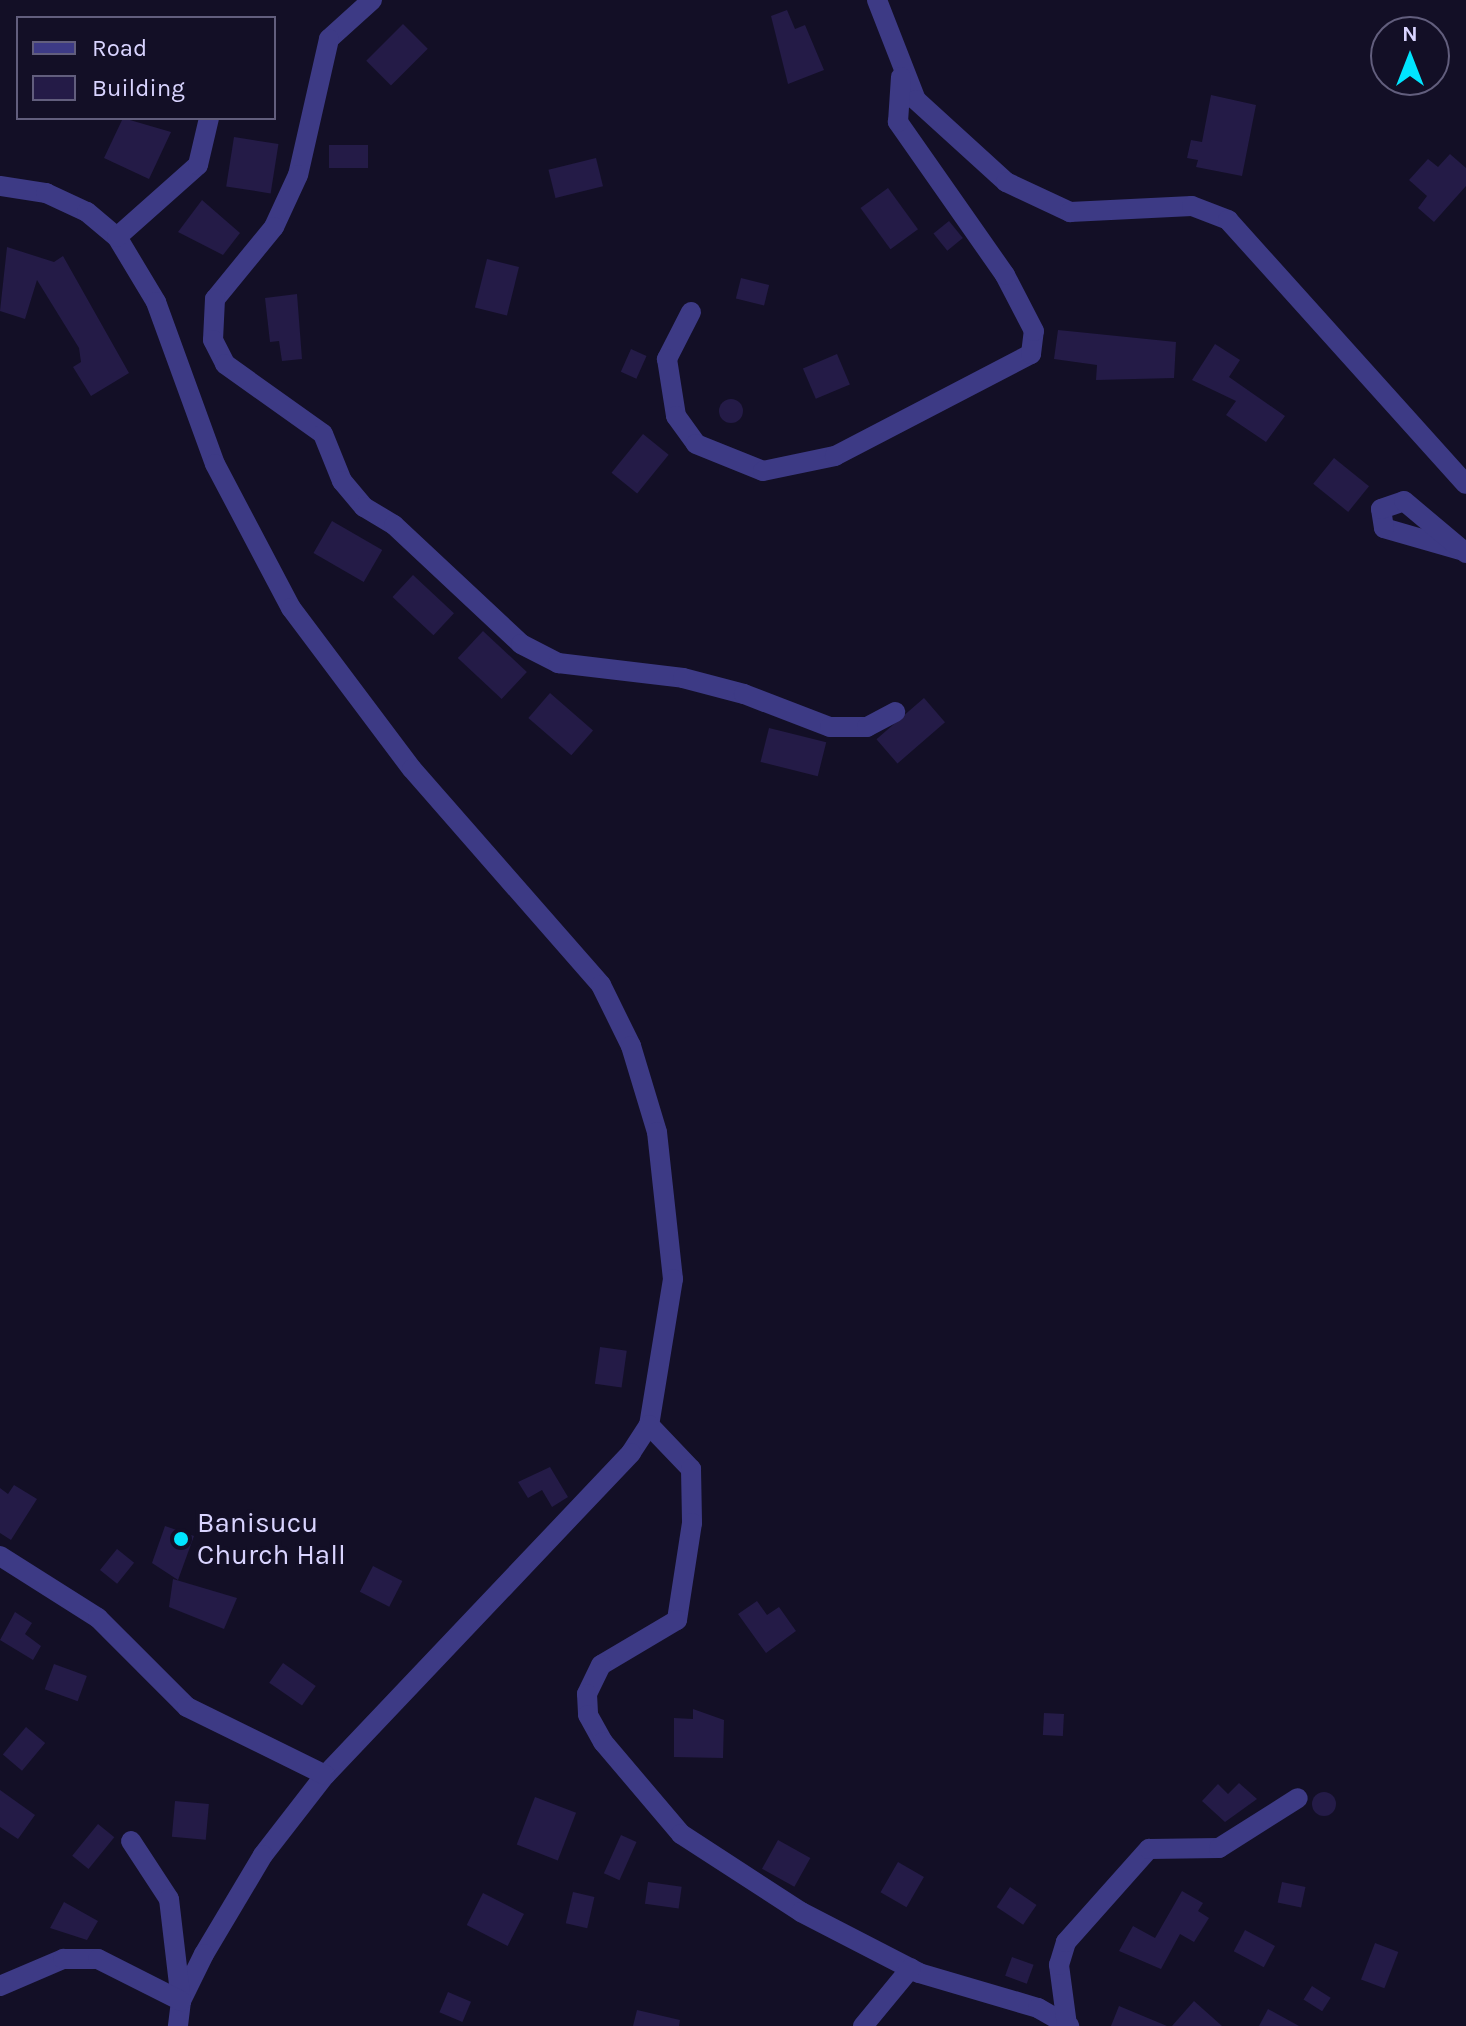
<!DOCTYPE html>
<html>
<head>
<meta charset="utf-8">
<style>
  body { margin:0 }
  #map { position:relative; width:1466px; height:2026px; overflow:hidden; background:#130f26; font-family:Karla,sans-serif }
  div>[style] { position:absolute }
  .building>* { inset:0; background:#241b47; transform-origin:0 0 }
  .round { border-radius:50% }
  .minor>* { height:20px; margin:-10px; padding:0 10px; transform-origin:10px; border-radius:10px; background:#3d3a85 }
  .dots>* { width:22px; height:22px; translate:-50% -50%; box-sizing:border-box; border:4px solid #130f26; border-radius:50% }
  span { translate:-50% -50%; white-space:nowrap; text-align:center; line-height:1.15; -webkit-text-stroke:8px #130f26; paint-order:stroke }
  .poi-label { font-size:28px; color:#d9d4ff }
  .left { translate:0 -50%; text-align:left }
  .legend { position:absolute; left:16px; top:16px; width:260px; height:104px; box-sizing:border-box; background:#130f26; border:2px solid #625e7d; margin:0; padding:10px 14px; list-style:none; font-size:24px; color:#d9d4ff }
  .legend li { display:flex; align-items:center; gap:16px; height:40px }
  .legend b { width:40px; border:2px solid #625e7d }
  .north { position:absolute; left:1370px; top:16px; width:80px; height:80px; box-sizing:border-box; background:#130f26; border:2px solid #625e7d; border-radius:50%; rotate:0deg; font-size:22px; font-weight:700; line-height:32px; text-align:center; color:#d9d4ff }
  .north::after { content:''; display:block; margin:auto; width:28px; height:36px; background:#00e5ff; clip-path:polygon(50% 0,100% 100%,50% 72%,0 100%) }
</style>
</head>
<body>
<div id="map">
  <div class="building">
    <i style="clip-path:polygon(787px 10px,795px 29px,805px 25px,824px 70px,788px 84px,771px 16px)"></i>
    <i style="left:403px;top:24px;width:35px;height:52px;rotate:45deg"></i>
    <i style="clip-path:polygon(1211px 95px,1256px 105px,1242px 176px,1196px 167px,1198px 160px,1187px 158px,1191px 140px,1202px 142px)"></i>
    <i style="clip-path:polygon(123px 118px,171px 132px,149px 179px,104px 158px)"></i>
    <i style="left:234px;top:137px;width:45px;height:50px;rotate:9deg"></i>
    <i style="left:329px;top:145px;width:39px;height:23px"></i>
    <i style="clip-path:polygon(1450px 154px,1466px 168px,1466px 186px,1434px 222px,1418px 208px,1427px 196px,1409px 180px,1428px 159px,1438px 167px)"></i>
    <i style="left:596px;top:158px;width:29px;height:49px;rotate:76deg"></i>
    <i style="left:888px;top:188px;width:51px;height:34px;rotate:54deg"></i>
    <i style="clip-path:polygon(202px 200px,240px 233px,223px 255px,178px 232px)"></i>
    <i style="left:949px;top:221px;width:22px;height:20px;rotate:51deg"></i>
    <i style="clip-path:polygon(7px 247px,54px 262px,63px 256px,129px 373px,91px 396px,73px 367px,81px 362px,79px 348px,37px 280px,25px 319px,0 311px)"></i>
    <i style="left:487px;top:259px;width:33px;height:50px;rotate:14deg"></i>
    <i style="left:741px;top:278px;width:29px;height:21px;rotate:14deg"></i>
    <i style="clip-path:polygon(297px 294px,302px 359px,282px 361px,279px 341px,270px 342px,265px 298px)"></i>
    <i style="clip-path:polygon(1058px 330px,1176px 342px,1174px 378px,1096px 380px,1097px 365px,1054px 359px)"></i>
    <i style="clip-path:polygon(1215px 344px,1240px 360px,1229px 377px,1285px 416px,1266px 442px,1226px 415px,1236px 401px,1192px 380px)"></i>
    <i style="left:631px;top:349px;width:17px;height:25px;rotate:24deg"></i>
    <i style="left:837px;top:354px;width:33px;height:37px;rotate:67deg"></i>
    <i class="round" style="left:719px;top:399px;width:24px;height:24px"></i>
    <i style="left:643px;top:434px;width:33px;height:50px;rotate:39deg"></i>
    <i style="left:1334px;top:458px;width:45px;height:33px;rotate:39deg"></i>
    <i style="left:332px;top:521px;width:58px;height:37px;rotate:30deg"></i>
    <i style="left:413px;top:575px;width:56px;height:30px;rotate:43deg"></i>
    <i style="left:483px;top:631px;width:60px;height:37px;rotate:43deg"></i>
    <i style="left:550px;top:693px;width:57px;height:33px;rotate:41deg"></i>
    <i style="left:924px;top:698px;width:32px;height:63px;rotate:49deg"></i>
    <i style="left:769px;top:728px;width:59px;height:35px;rotate:14deg"></i>
    <i style="left:600px;top:1347px;width:27px;height:37px;rotate:8deg"></i>
    <i style="clip-path:polygon(550px 1467px,568px 1497px,552px 1507px,542px 1490px,528px 1498px,518px 1482px)"></i>
    <i style="clip-path:polygon(14px 1485px,37px 1499px,11px 1540px,0 1533px,0 1488px,8px 1494px)"></i>
    <i style="clip-path:polygon(165px 1526px,194px 1536px,178px 1580px,152px 1563px)"></i>
    <i style="left:117px;top:1549px;width:22px;height:27px;rotate:39deg"></i>
    <i style="left:373px;top:1566px;width:33px;height:29px;rotate:27deg"></i>
    <i style="clip-path:polygon(173px 1579px,237px 1598px,224px 1629px,169px 1607px)"></i>
    <i style="clip-path:polygon(757px 1601px,767px 1615px,779px 1607px,796px 1631px,766px 1653px,738px 1614px)"></i>
    <i style="clip-path:polygon(15px 1612px,32px 1623px,25px 1634px,41px 1646px,33px 1660px,0 1640px)"></i>
    <i style="left:283px;top:1663px;width:40px;height:24px;rotate:35deg"></i>
    <i style="left:54px;top:1664px;width:35px;height:27px;rotate:20deg"></i>
    <i style="clip-path:polygon(693px 1709px,724px 1720px,723px 1758px,674px 1757px,674px 1718px,693px 1719px)"></i>
    <i style="left:1044px;top:1713px;width:20px;height:22px;rotate:3deg"></i>
    <i style="left:26px;top:1727px;width:25px;height:36px;rotate:40deg"></i>
    <i style="clip-path:polygon(1239px 1783px,1257px 1799px,1225px 1822px,1202px 1801px,1218px 1784px,1228px 1794px)"></i>
    <i style="clip-path:polygon(0 1790px,35px 1815px,18px 1839px,0 1827px)"></i>
    <i class="round" style="left:1312px;top:1792px;width:24px;height:24px"></i>
    <i style="left:535px;top:1797px;width:44px;height:51px;rotate:21deg"></i>
    <i style="left:175px;top:1801px;width:34px;height:36px;rotate:5deg"></i>
    <i style="left:98px;top:1824px;width:21px;height:41px;rotate:39deg"></i>
    <i style="left:621px;top:1835px;width:17px;height:42px;rotate:24deg"></i>
    <i style="left:778px;top:1840px;width:37px;height:33px;rotate:29deg"></i>
    <i style="left:898px;top:1862px;width:30px;height:35px;rotate:30deg"></i>
    <i style="left:648px;top:1882px;width:34px;height:22px;rotate:8deg"></i>
    <i style="left:1282px;top:1882px;width:24px;height:21px;rotate:12deg"></i>
    <i style="left:1010px;top:1887px;width:32px;height:24px;rotate:34deg"></i>
    <i style="clip-path:polygon(1182px 1891px,1203px 1903px,1198px 1911px,1209px 1918px,1194px 1942px,1180px 1934px,1161px 1969px,1119px 1951px,1133px 1926px,1155px 1938px)"></i>
    <i style="left:573px;top:1892px;width:22px;height:32px;rotate:13deg"></i>
    <i style="left:483px;top:1893px;width:46px;height:36px;rotate:27deg"></i>
    <i style="clip-path:polygon(64px 1902px,98px 1921px,87px 1940px,50px 1928px)"></i>
    <i style="left:1245px;top:1930px;width:34px;height:24px;rotate:28deg"></i>
    <i style="left:1375px;top:1943px;width:25px;height:39px;rotate:21deg"></i>
    <i style="left:1012px;top:1957px;width:23px;height:20px;rotate:20deg"></i>
    <i style="left:1312px;top:1986px;width:22px;height:16px;rotate:32deg"></i>
    <i style="left:448px;top:1992px;width:25px;height:22px;rotate:23deg"></i>
    <i style="clip-path:polygon(1194px 2001px,1222px 2026px,1172px 2026px)"></i>
    <i style="clip-path:polygon(1119px 2006px,1167px 2026px,1111px 2026px)"></i>
    <i style="clip-path:polygon(1268px 2009px,1299px 2026px,1259px 2026px)"></i>
    <i style="clip-path:polygon(637px 2010px,680px 2020px,679px 2026px,633px 2026px)"></i>
  </div>
  <div class="minor">
    <i style="left:372px;top:0;width:58px;rotate:137.8deg"></i>
    <i style="left:329px;top:39px;width:139px;rotate:102.8deg"></i>
    <i style="left:298px;top:175px;width:57px;rotate:114.8deg"></i>
    <i style="left:274px;top:227px;width:93px;rotate:129.3deg"></i>
    <i style="left:215px;top:299px;width:41px;rotate:92.8deg"></i>
    <i style="left:213px;top:340px;width:27px;rotate:63deg"></i>
    <i style="left:225px;top:364px;width:120px;rotate:35.5deg"></i>
    <i style="left:323px;top:434px;width:51px;rotate:68deg"></i>
    <i style="left:342px;top:481px;width:34px;rotate:50deg"></i>
    <i style="left:364px;top:507px;width:35px;rotate:31deg"></i>
    <i style="left:394px;top:525px;width:174px;rotate:43.1deg"></i>
    <i style="left:521px;top:644px;width:42px;rotate:27.2deg"></i>
    <i style="left:558px;top:663px;width:126px;rotate:6.8deg"></i>
    <i style="left:683px;top:678px;width:63px;rotate:14.7deg"></i>
    <i style="left:744px;top:694px;width:92px;rotate:21deg"></i>
    <i style="left:830px;top:727px;width:37px"></i>
    <i style="left:867px;top:727px;width:32px;rotate:-28deg"></i>
    <i style="left:877px;top:0;width:107px;rotate:68.7deg"></i>
    <i style="left:916px;top:100px;width:122px;rotate:42.3deg"></i>
    <i style="left:1006px;top:182px;width:71px;rotate:25.1deg"></i>
    <i style="left:1070px;top:212px;width:122px;rotate:-2.8deg"></i>
    <i style="left:1192px;top:206px;width:39px;rotate:21deg"></i>
    <i style="left:1228px;top:220px;width:355px;rotate:48deg"></i>
    <i style="left:0;top:186px;width:47px;rotate:8.7deg"></i>
    <i style="left:46px;top:193px;width:45px;rotate:24.9deg"></i>
    <i style="left:87px;top:212px;width:39px;rotate:40deg"></i>
    <i style="left:117px;top:237px;width:76px;rotate:59deg"></i>
    <i style="left:156px;top:302px;width:172px;rotate:70deg"></i>
    <i style="left:215px;top:464px;width:163px;rotate:62.2deg"></i>
    <i style="left:291px;top:608px;width:201px;rotate:53.1deg"></i>
    <i style="left:412px;top:769px;width:287px;rotate:48.8deg"></i>
    <i style="left:601px;top:985px;width:68px;rotate:63.8deg"></i>
    <i style="left:631px;top:1046px;width:90px;rotate:73.2deg"></i>
    <i style="left:657px;top:1132px;width:148px;rotate:83.8deg"></i>
    <i style="left:673px;top:1279px;width:148px;rotate:99.3deg"></i>
    <i style="left:649px;top:1425px;width:33px;rotate:123deg"></i>
    <i style="left:631px;top:1453px;width:444px;rotate:133.5deg"></i>
    <i style="left:325px;top:1775px;width:101px;rotate:127.8deg"></i>
    <i style="left:263px;top:1855px;width:115px;rotate:120.8deg"></i>
    <i style="left:204px;top:1954px;width:52px;rotate:116.1deg"></i>
    <i style="left:181px;top:2001px;width:25px;rotate:97deg"></i>
    <i style="left:117px;top:237px;width:108px;rotate:-41.6deg"></i>
    <i style="left:198px;top:165px;width:48px;rotate:-76.8deg"></i>
    <i style="left:691px;top:312px;width:53px;rotate:117.1deg"></i>
    <i style="left:667px;top:359px;width:58px;rotate:81deg"></i>
    <i style="left:676px;top:416px;width:34px;rotate:54deg"></i>
    <i style="left:696px;top:444px;width:72px;rotate:21.9deg"></i>
    <i style="left:763px;top:471px;width:74px;rotate:-11.8deg"></i>
    <i style="left:835px;top:456px;width:221px;rotate:-27.5deg"></i>
    <i style="left:1031px;top:354px;width:23px;rotate:-83deg"></i>
    <i style="left:1034px;top:331px;width:63px;rotate:-117.4deg"></i>
    <i style="left:1005px;top:275px;width:187px;rotate:-125deg"></i>
    <i style="left:898px;top:122px;width:45px;rotate:-86.2deg"></i>
    <i style="left:1460px;top:550px;width:79px;rotate:-163.9deg"></i>
    <i style="left:1384px;top:528px;width:19px;rotate:-99deg"></i>
    <i style="left:1381px;top:509px;width:24px;rotate:-19deg"></i>
    <i style="left:1404px;top:501px;width:81px;rotate:40deg"></i>
    <i style="left:649px;top:1425px;width:61px;rotate:46.3deg"></i>
    <i style="left:691px;top:1469px;width:54px;rotate:88.9deg"></i>
    <i style="left:692px;top:1523px;width:98px;rotate:98.8deg"></i>
    <i style="left:677px;top:1620px;width:88px;rotate:149.4deg"></i>
    <i style="left:601px;top:1665px;width:32px;rotate:116deg"></i>
    <i style="left:587px;top:1694px;width:21px;rotate:87deg"></i>
    <i style="left:588px;top:1715px;width:31px;rotate:61deg"></i>
    <i style="left:603px;top:1742px;width:121px;rotate:49.7deg"></i>
    <i style="left:681px;top:1834px;width:143px;rotate:33deg"></i>
    <i style="left:801px;top:1912px;width:133px;rotate:27.3deg"></i>
    <i style="left:919px;top:1973px;width:124px;rotate:16.4deg"></i>
    <i style="left:1038px;top:2008px;width:36px;rotate:30deg"></i>
    <i style="left:0;top:1556px;width:116px;rotate:32.3deg"></i>
    <i style="left:98px;top:1618px;width:126px;rotate:45deg"></i>
    <i style="left:187px;top:1707px;width:154px;rotate:26.2deg"></i>
    <i style="left:131px;top:1841px;width:69px;rotate:56.8deg"></i>
    <i style="left:169px;top:1899px;width:103px;rotate:83.3deg"></i>
    <i style="left:0;top:1986px;width:69px;rotate:-23.2deg"></i>
    <i style="left:63px;top:1959px;width:35px"></i>
    <i style="left:98px;top:1959px;width:93px;rotate:26.8deg"></i>
    <i style="left:1067px;top:2025px;width:61px;rotate:-97.6deg"></i>
    <i style="left:1059px;top:1965px;width:24px;rotate:-73deg"></i>
    <i style="left:1066px;top:1942px;width:125px;rotate:-48.3deg"></i>
    <i style="left:1149px;top:1849px;width:70px;rotate:-0.8deg"></i>
    <i style="left:1219px;top:1848px;width:93px;rotate:-32.3deg"></i>
    <i style="left:863px;top:2026px;width:75px;rotate:-50.4deg"></i>
  </div>
  <div class="dots">
    <i style="left:181px;top:1539px;background:#00e5ff"></i>
  </div>
  <div class="poi-label">
    <span class="left" style="left:197px;top:1539px">Banisucu<br>Church Hall</span>
  </div>
  <ul class="legend">
  <li><b style="height:10px;background:#3d3a85"></b>Road</li>
  <li><b style="height:22px;background:#241b47"></b>Building</li>
  </ul>
  <div class="north">N</div>
</div>
</body>
</html>
